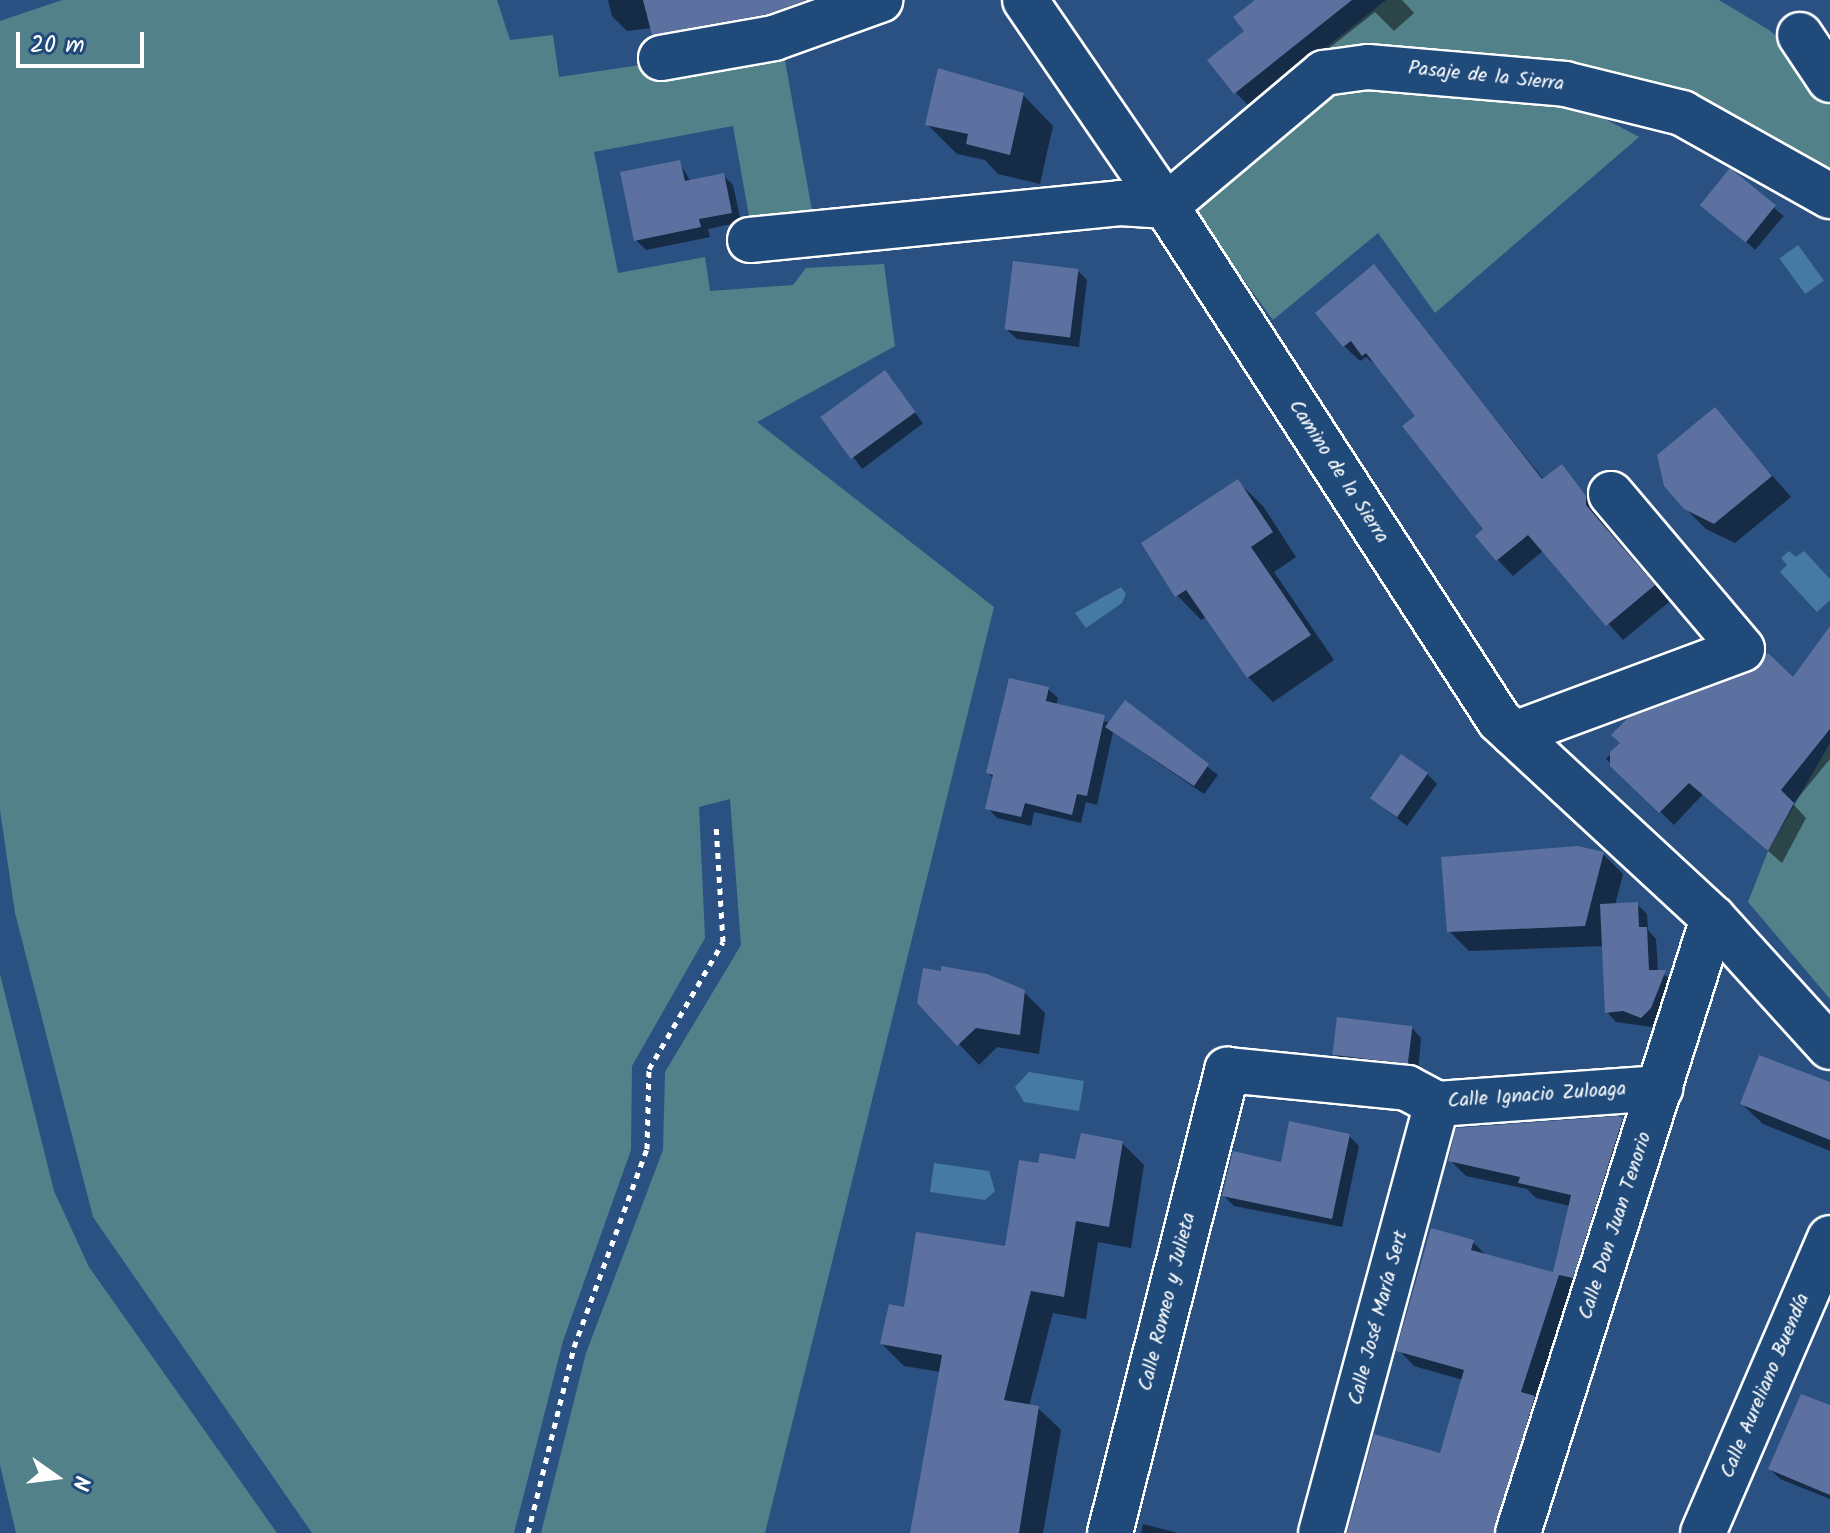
<!DOCTYPE html>
<html>
<head>
<meta charset="utf-8">
<style>
  body { margin:0 }
  #map { position:relative; width:1830px; height:1533px; overflow:hidden; background:#2a5181; font-family:Kalam,sans-serif }
  div>[style] { position:absolute }
  .green>* { inset:0; background:#52818a }
  .water>* { inset:0; background:#457ba2; transform-origin:0 0 }
  .shadow>* { inset:0; background:#0007; transform-origin:0 0 }
  .building>* { inset:0; background:#5c719f; transform-origin:0 0 }
  .path>* { height:5px; margin-top:-2.5px; transform-origin:0; background:repeating-linear-gradient(90deg,#fff 0 6px,transparent 0 12px) }
  .roads { filter:drop-shadow(2px 0 #fff) drop-shadow(-2px 0 #fff) drop-shadow(0 2px #fff) drop-shadow(0 -2px #fff) }
  .minor>* { height:44px; margin:-22px; padding:0 22px; transform-origin:22px; border-radius:22px; background:#1f4a7a }
  span { translate:-50% -50%; white-space:nowrap; text-align:center; line-height:1.15; -webkit-text-stroke:8px #1f4a7a; paint-order:stroke }
  .street-label { font-size:20px; color:#fff }
  .north { position:absolute; left:16px; top:1437px; width:80px; height:80px; -webkit-text-stroke:6px #1f4a7a; paint-order:stroke; rotate:104deg; font-size:22px; font-weight:700; line-height:32px; text-align:center; color:#fff }
  .north::after { content:''; display:block; margin:auto; width:28px; height:36px; background:#fff; clip-path:polygon(50% 0,100% 100%,50% 72%,0 100%) }
  .scale { position:absolute; left:16px; top:32px; width:128px; height:36px; box-sizing:border-box; border:4px solid #fff; border-top:0; padding-left:10px; font-size:24px; line-height:28px; white-space:nowrap; color:#fff; -webkit-text-stroke:6px #1f4a7a; paint-order:stroke }
</style>
</head>
<body>
<div id="map">
  <div class="green">
    <i style="clip-path:polygon(62px 0,497px 0,510px 40px,553px 35px,559px 77px,782px 44px,813px 216px,750px 222px,733px 126px,594px 152px,618px 273px,705px 257px,710px 291px,793px 285px,806px 268px,884px 264px,895px 346px,757px 422px,994px 607px,765px 1533px,541px 1533px,586px 1353px,663px 1150px,665px 1072px,741px 945px,730px 799px,699px 807px,705px 938px,632px 1066px,631px 1150px,563px 1341px,514px 1533px,312px 1533px,93px 1217px,15px 913px,0 810px,0 21px)"></i>
    <i style="clip-path:polygon(1386px 0,1719px 0,1769px 30px,1808px 62px,1830px 96px,1830px 180px,1775px 143px,1360px 51px,1324px 49px)"></i>
    <i style="clip-path:polygon(1377px 80px,1509px 92px,1594px 113px,1639px 137px,1435px 313px,1378px 233px,1273px 320px,1193px 210px,1333px 92px)"></i>
    <i style="clip-path:polygon(1830px 743px,1830px 999px,1748px 902px,1768px 851px)"></i>
    <i style="clip-path:polygon(0 974px,54px 1191px,89px 1267px,277px 1533px,16px 1533px,0 1465px)"></i>
  </div>
  <div class="water">
    <i style="left:1798px;top:245px;width:44px;height:23px;rotate:54deg"></i>
    <i style="clip-path:polygon(1789px 551px,1796px 557px,1804px 551px,1830px 579px,1830px 600px,1817px 612px,1780px 572px,1787px 565px,1781px 558px)"></i>
    <i style="clip-path:polygon(1121px 587px,1126px 594px,1122px 603px,1086px 628px,1075px 613px)"></i>
    <i style="clip-path:polygon(1029px 1072px,1084px 1081px,1079px 1111px,1024px 1102px,1015px 1087px)"></i>
    <i style="clip-path:polygon(934px 1163px,989px 1171px,995px 1191px,985px 1200px,930px 1192px)"></i>
  </div>
  <div class="shadow">
    <i style="clip-path:polygon(608px 0,862px 0,669px 49px,652px 28px,627px 31px,612px 16px)"></i>
    <i style="clip-path:polygon(1258px 0,1402px 0,1414px 13px,1394px 31px,1375px 12px,1252px 109px,1235px 92px)"></i>
    <i style="clip-path:polygon(940px 70px,1023px 95px,1053px 126px,1040px 184px,998px 174px,985px 160px,957px 154px,927px 124px)"></i>
    <i style="clip-path:polygon(679px 162px,691px 182px,723px 175px,733px 185px,741px 222px,708px 229px,710px 237px,646px 250px,636px 240px)"></i>
    <i style="left:1730px;top:171px;width:70px;height:44px;rotate:40deg"></i>
    <i style="clip-path:polygon(1373px 267px,1544px 480px,1562px 467px,1669px 602px,1623px 640px,1544px 550px,1513px 576px,1498px 560px,1478px 536px,1486px 529px,1418px 416px,1381px 369px,1366px 357px,1360px 361px,1344px 346px)"></i>
    <i style="clip-path:polygon(1078px 271px,1087px 280px,1079px 347px,1017px 339px,1007px 330px)"></i>
    <i style="left:885px;top:373px;width:63px;height:76px;rotate:53deg"></i>
    <i style="clip-path:polygon(1715px 410px,1791px 497px,1735px 543px,1706px 529px,1685px 508px)"></i>
    <i style="clip-path:polygon(1238px 482px,1263px 506px,1296px 557px,1274px 572px,1334px 660px,1273px 702px,1248px 677px,1207px 616px,1201px 620px,1177px 595px)"></i>
    <i style="clip-path:polygon(1830px 651px,1830px 759px,1793px 804px,1806px 818px,1782px 863px,1703px 794px,1674px 825px,1606px 759px,1622px 743px,1752px 674px,1793px 680px)"></i>
    <i style="clip-path:polygon(1048px 689px,1058px 698px,1056px 706px,1110px 723px,1125px 703px,1218px 775px,1204px 794px,1113px 732px,1097px 805px,1086px 802px,1081px 823px,1034px 812px,1031px 826px,997px 818px,988px 808px,994px 779px,988px 773px)"></i>
    <i style="clip-path:polygon(1427px 774px,1437px 784px,1407px 826px,1372px 798px)"></i>
    <i style="clip-path:polygon(1603px 854px,1623px 874px,1615px 905px,1637px 904px,1647px 914px,1648px 930px,1656px 939px,1658px 972px,1675px 981px,1652px 1027px,1616px 1022px,1607px 1012px,1604px 946px,1469px 951px,1449px 931px)"></i>
    <i style="clip-path:polygon(1024px 992px,1045px 1013px,1039px 1054px,997px 1047px,979px 1065px,920px 1003px)"></i>
    <i style="clip-path:polygon(1412px 1028px,1421px 1038px,1418px 1072px,1345px 1065px,1335px 1055px)"></i>
    <i style="clip-path:polygon(1830px 1085px,1830px 1151px,1763px 1124px,1742px 1104px)"></i>
    <i style="clip-path:polygon(1623px 1120px,1638px 1135px,1512px 1533px,1349px 1533px,1441px 1455px,1463px 1380px,1414px 1366px,1399px 1350px,1473px 1242px,1488px 1257px,1554px 1274px,1570px 1206px,1536px 1198px,1527px 1189px,1466px 1176px,1450px 1160px,1458px 1130px)"></i>
    <i style="clip-path:polygon(1349px 1136px,1359px 1146px,1342px 1227px,1234px 1206px,1224px 1196px)"></i>
    <i style="clip-path:polygon(1122px 1143px,1144px 1165px,1131px 1248px,1098px 1242px,1086px 1319px,1053px 1313px,1029px 1406px,1038px 1408px,1061px 1430px,1043px 1533px,911px 1533px,941px 1372px,904px 1366px,882px 1344px,906px 1309px,1007px 1248px,1040px 1165px,1077px 1161px)"></i>
    <i style="clip-path:polygon(1830px 1408px,1830px 1499px,1780px 1479px,1770px 1469px)"></i>
    <i style="clip-path:polygon(1143px 1524px,1178px 1533px,1141px 1533px)"></i>
  </div>
  <div class="building">
    <i style="clip-path:polygon(643px 0,806px 0,768px 14px,652px 35px)"></i>
    <i style="clip-path:polygon(1255px 0,1352px 0,1234px 94px,1207px 60px,1244px 31px,1233px 17px)"></i>
    <i style="clip-path:polygon(938px 68px,1024px 93px,1010px 155px,966px 144px,968px 134px,925px 125px)"></i>
    <i style="clip-path:polygon(680px 160px,685px 181px,724px 173px,732px 213px,699px 219px,701px 227px,634px 241px,620px 172px)"></i>
    <i style="left:1730px;top:168px;width:59px;height:48px;rotate:39deg"></i>
    <i style="left:1013px;top:261px;width:66px;height:69px;rotate:7deg"></i>
    <i style="clip-path:polygon(1374px 264px,1542px 479px,1562px 464px,1586px 496px,1586px 505px,1655px 585px,1606px 626px,1528px 535px,1496px 561px,1475px 536px,1483px 529px,1402px 426px,1415px 416px,1366px 353px,1362px 356px,1351px 341px,1343px 347px,1315px 313px)"></i>
    <i style="left:885px;top:370px;width:52px;height:80px;rotate:54deg"></i>
    <i style="clip-path:polygon(1715px 407px,1772px 476px,1714px 524px,1684px 509px,1664px 486px,1657px 455px)"></i>
    <i style="clip-path:polygon(1238px 479px,1273px 532px,1251px 547px,1311px 635px,1247px 678px,1186px 590px,1175px 597px,1141px 543px)"></i>
    <i style="clip-path:polygon(1830px 626px,1830px 729px,1781px 790px,1794px 803px,1768px 851px,1689px 783px,1659px 813px,1610px 766px,1610px 752px,1620px 743px,1611px 735px,1628px 718px,1751px 672px,1768px 653px,1793px 677px)"></i>
    <i style="clip-path:polygon(1009px 678px,1049px 687px,1046px 701px,1105px 715px,1087px 796px,1077px 794px,1072px 815px,1025px 803px,1021px 817px,985px 809px,993px 775px,986px 773px)"></i>
    <i style="clip-path:polygon(1125px 700px,1209px 764px,1194px 786px,1105px 727px)"></i>
    <i style="left:1401px;top:754px;width:33px;height:54px;rotate:35deg"></i>
    <i style="clip-path:polygon(1578px 846px,1604px 852px,1585px 926px,1447px 932px,1441px 857px)"></i>
    <i style="clip-path:polygon(1638px 902px,1639px 927px,1647px 927px,1649px 970px,1666px 970px,1651px 1008px,1641px 1018px,1623px 1011px,1605px 1013px,1600px 904px)"></i>
    <i style="clip-path:polygon(941px 966px,987px 974px,1025px 990px,1020px 1035px,976px 1028px,957px 1046px,917px 1003px,923px 968px,941px 971px)"></i>
    <i style="left:1337px;top:1017px;width:76px;height:38px;rotate:7deg"></i>
    <i style="clip-path:polygon(1759px 1055px,1830px 1082px,1830px 1140px,1740px 1104px)"></i>
    <i style="clip-path:polygon(1617px 1116px,1623px 1118px,1573px 1278px,1559px 1275px,1521px 1392px,1535px 1396px,1494px 1533px,1347px 1533px,1374px 1434px,1440px 1453px,1464px 1370px,1396px 1351px,1431px 1228px,1474px 1240px,1471px 1250px,1553px 1272px,1571px 1195px,1518px 1183px,1520px 1177px,1448px 1161px,1456px 1128px)"></i>
    <i style="clip-path:polygon(1289px 1121px,1350px 1134px,1332px 1219px,1222px 1196px,1233px 1151px,1281px 1162px)"></i>
    <i style="clip-path:polygon(1081px 1133px,1123px 1141px,1109px 1227px,1076px 1221px,1064px 1297px,1031px 1291px,1004px 1400px,1039px 1406px,1019px 1533px,910px 1533px,942px 1355px,880px 1344px,889px 1304px,904px 1307px,916px 1232px,1005px 1246px,1019px 1160px,1038px 1163px,1040px 1153px,1075px 1159px)"></i>
    <i style="clip-path:polygon(1801px 1394px,1830px 1405px,1830px 1495px,1768px 1469px)"></i>
  </div>
  <div class="path">
    <i style="left:528px;top:1533px;width:192px;rotate:-76.1deg"></i>
    <i style="left:574px;top:1347px;width:211px;rotate:-69.8deg"></i>
    <i style="left:647px;top:1149px;width:80px;rotate:-88.6deg"></i>
    <i style="left:649px;top:1069px;width:147px;rotate:-59.8deg"></i>
    <i style="left:723px;top:942px;width:118px;rotate:-93.4deg"></i>
  </div>
  <div class="roads">
    <div class="minor">
      <i style="left:1025px;top:0;width:250px;rotate:55.6deg"></i>
      <i style="left:1166px;top:206px;width:612px;rotate:57.06deg"></i>
      <i style="left:1499px;top:720px;width:292px;rotate:42.8deg"></i>
      <i style="left:1713px;top:918px;width:174px;rotate:47.8deg"></i>
      <i style="left:1800px;top:35px;width:54px;rotate:56.3deg"></i>
      <i style="left:661px;top:58px;width:115px;rotate:-10deg"></i>
      <i style="left:774px;top:38px;width:113px;rotate:-19.7deg"></i>
      <i style="left:750px;top:240px;width:372px;rotate:-5.7deg"></i>
      <i style="left:1120px;top:203px;width:46px;rotate:3.7deg"></i>
      <i style="left:1166px;top:206px;width:207px;rotate:-40.1deg"></i>
      <i style="left:1324px;top:73px;width:44px;rotate:-7.8deg"></i>
      <i style="left:1368px;top:67px;width:198px;rotate:4.9deg"></i>
      <i style="left:1565px;top:84px;width:121px;rotate:13.9deg"></i>
      <i style="left:1682px;top:113px;width:170px;rotate:29.3deg"></i>
      <i style="left:1514px;top:734px;width:243px;rotate:-20.4deg"></i>
      <i style="left:1742px;top:649px;width:203px;rotate:-130.2deg"></i>
      <i style="left:1110px;top:1533px;width:478px;rotate:-75.8deg"></i>
      <i style="left:1227px;top:1070px;width:181px;rotate:5.7deg"></i>
      <i style="left:1407px;top:1088px;width:34px;rotate:28deg"></i>
      <i style="left:1437px;top:1104px;width:224px;rotate:-4.1deg"></i>
      <i style="left:1321px;top:1533px;width:444px;rotate:-74.9deg"></i>
      <i style="left:1518px;top:1533px;width:645px;rotate:-72.41deg"></i>
      <i style="left:1703px;top:1533px;width:321px;rotate:-66.7deg"></i>
    </div>
  </div>
  <div class="street-label">
    <span style="left:1486px;top:77px;rotate:6deg">Pasaje de la Sierra</span>
    <span style="left:1338px;top:472px;rotate:57deg">Camino de la Sierra</span>
    <span style="left:1537px;top:1096px;rotate:-4deg">Calle Ignacio Zuloaga</span>
    <span style="left:1616px;top:1226px;rotate:-72deg">Calle Don Juan Tenorio</span>
    <span style="left:1168px;top:1302px;rotate:-76deg">Calle Romeo y Julieta</span>
    <span style="left:1379px;top:1318px;rotate:-75deg">Calle José María Sert</span>
    <span style="left:1766px;top:1386px;rotate:-67deg">Calle Aureliano Buendía</span>
  </div>
  <div class="north">N</div>
  <div class="scale">20 m</div>
</div>
</body>
</html>
